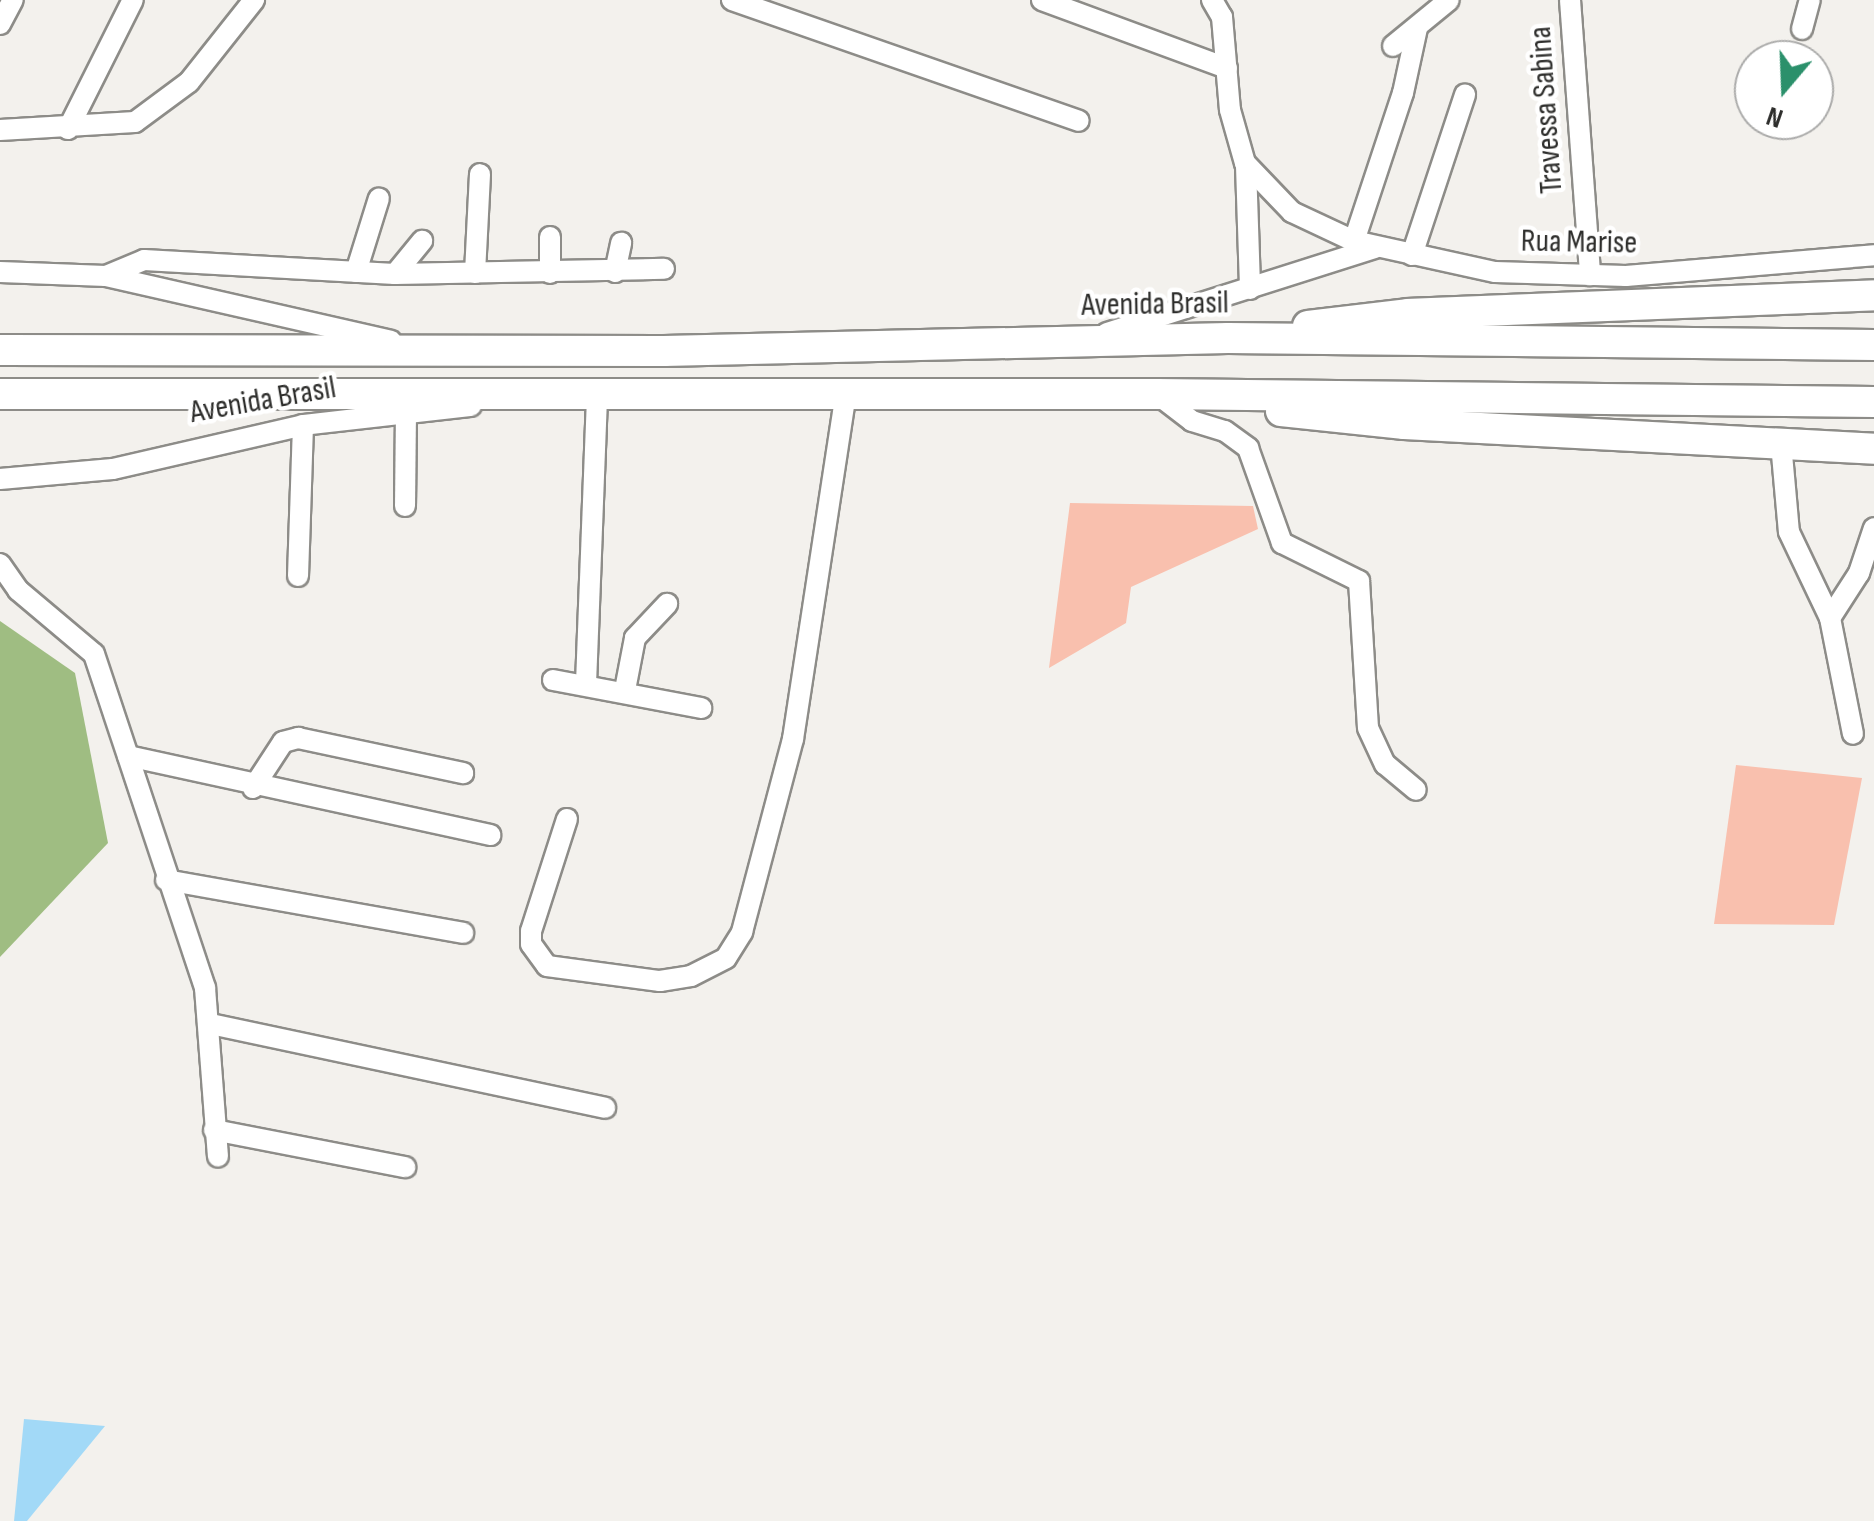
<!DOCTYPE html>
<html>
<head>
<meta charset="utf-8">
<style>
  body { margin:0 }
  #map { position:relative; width:1874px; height:1521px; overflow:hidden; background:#f3f1ed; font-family:"Sofia Sans Condensed",sans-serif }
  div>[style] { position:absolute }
  .forest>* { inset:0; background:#9fbd82 }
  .water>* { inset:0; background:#a2d9f7 }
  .building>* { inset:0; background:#f9c0ae }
  .roads { filter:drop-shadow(2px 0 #8d8c88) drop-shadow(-2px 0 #8d8c88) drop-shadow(0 2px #8d8c88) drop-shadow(0 -2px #8d8c88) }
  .minor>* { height:20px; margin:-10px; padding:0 10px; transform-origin:10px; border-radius:10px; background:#fff }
  .highway>* { height:30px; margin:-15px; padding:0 15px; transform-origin:15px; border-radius:15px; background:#fff }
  span { translate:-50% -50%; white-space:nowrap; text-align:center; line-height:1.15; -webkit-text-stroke:9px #fff; paint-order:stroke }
  .street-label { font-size:32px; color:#2d2d2b }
  .north { position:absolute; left:1734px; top:40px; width:100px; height:100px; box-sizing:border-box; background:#fff; border:2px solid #ababaa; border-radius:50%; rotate:199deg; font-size:28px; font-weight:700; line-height:40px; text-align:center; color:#2d2d2b }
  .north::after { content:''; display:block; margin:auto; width:35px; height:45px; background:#2b906b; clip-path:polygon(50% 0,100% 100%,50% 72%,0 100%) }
</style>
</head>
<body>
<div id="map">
  <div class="forest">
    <i style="clip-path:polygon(0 621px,75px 673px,108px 843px,0 957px)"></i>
  </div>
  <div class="water">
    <i style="clip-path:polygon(24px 1419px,105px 1426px,27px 1521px,14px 1521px)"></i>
  </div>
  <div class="building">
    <i style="clip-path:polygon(1070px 503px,1253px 506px,1258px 529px,1131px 587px,1126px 623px,1049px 668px)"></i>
    <i style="clip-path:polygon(1736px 765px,1862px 778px,1834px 925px,1714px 924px)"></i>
  </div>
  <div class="roads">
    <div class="minor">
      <i style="left:732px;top:0;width:367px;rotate:19.2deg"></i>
      <i style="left:1042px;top:0;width:197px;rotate:20.2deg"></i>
      <i style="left:1212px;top:0;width:20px;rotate:60deg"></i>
      <i style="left:1222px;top:17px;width:93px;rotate:85.1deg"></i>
      <i style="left:1230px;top:110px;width:55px;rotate:74.2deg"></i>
      <i style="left:1245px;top:163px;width:68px;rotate:46.2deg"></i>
      <i style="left:1292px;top:212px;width:68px;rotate:25.1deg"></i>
      <i style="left:1354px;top:241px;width:144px;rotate:12.4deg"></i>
      <i style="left:1495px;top:272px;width:131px;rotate:1.7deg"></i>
      <i style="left:1626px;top:276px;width:249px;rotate:-4.8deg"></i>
      <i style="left:1570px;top:0;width:276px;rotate:85.8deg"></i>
      <i style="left:0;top:24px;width:27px;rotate:-62deg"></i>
      <i style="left:1802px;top:29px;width:30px;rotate:-75deg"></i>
      <i style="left:1393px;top:46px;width:72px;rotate:-39.4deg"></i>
      <i style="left:68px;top:129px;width:144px;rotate:-63.3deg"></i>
      <i style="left:0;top:130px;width:135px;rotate:-3.4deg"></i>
      <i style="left:135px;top:122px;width:67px;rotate:-36.5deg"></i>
      <i style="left:189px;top:82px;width:105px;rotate:-51.6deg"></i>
      <i style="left:1246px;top:166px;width:123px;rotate:88.1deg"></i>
      <i style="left:550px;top:237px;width:36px;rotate:90deg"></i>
      <i style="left:1354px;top:241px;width:156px;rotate:-71.7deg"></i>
      <i style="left:1403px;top:93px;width:66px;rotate:-77.8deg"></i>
      <i style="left:1412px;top:255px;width:169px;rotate:-71.7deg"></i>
      <i style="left:0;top:272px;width:106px;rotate:2.2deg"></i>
      <i style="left:106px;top:276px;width:292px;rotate:12.8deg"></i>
      <i style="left:356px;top:272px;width:77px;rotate:-72.7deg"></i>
      <i style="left:615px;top:272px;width:30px;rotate:-78deg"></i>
      <i style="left:475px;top:273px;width:99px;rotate:-87.1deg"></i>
      <i style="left:395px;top:274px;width:43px;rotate:-50.7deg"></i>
      <i style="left:106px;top:276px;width:41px;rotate:-22.8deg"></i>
      <i style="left:144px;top:260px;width:251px;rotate:3.2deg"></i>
      <i style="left:395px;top:274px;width:269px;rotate:-1.1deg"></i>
      <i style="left:1107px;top:333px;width:281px;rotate:-17.6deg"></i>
      <i style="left:1157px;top:394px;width:44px;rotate:37.6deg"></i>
      <i style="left:1192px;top:421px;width:34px;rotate:17deg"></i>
      <i style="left:1225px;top:431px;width:29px;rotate:36deg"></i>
      <i style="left:1248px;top:448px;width:101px;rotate:70.3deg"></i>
      <i style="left:1282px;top:543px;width:86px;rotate:26.3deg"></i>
      <i style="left:1359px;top:581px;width:147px;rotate:86.5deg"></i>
      <i style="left:1368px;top:728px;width:40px;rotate:65deg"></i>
      <i style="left:1385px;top:764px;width:40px;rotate:40deg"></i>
      <i style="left:1781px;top:443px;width:89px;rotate:84.9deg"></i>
      <i style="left:1789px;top:532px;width:95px;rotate:64.5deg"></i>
      <i style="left:1830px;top:618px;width:118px;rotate:78.8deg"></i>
      <i style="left:0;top:479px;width:113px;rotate:-5.1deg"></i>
      <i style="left:113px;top:469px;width:195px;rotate:-13deg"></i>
      <i style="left:303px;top:425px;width:169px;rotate:-6.5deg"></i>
      <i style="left:405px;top:506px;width:92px;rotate:-89.4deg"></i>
      <i style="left:0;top:564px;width:32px;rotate:55deg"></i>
      <i style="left:18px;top:590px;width:99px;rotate:40.1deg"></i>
      <i style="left:94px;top:654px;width:352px;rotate:71.6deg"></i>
      <i style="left:205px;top:988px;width:169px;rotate:85.6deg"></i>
      <i style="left:298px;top:576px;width:151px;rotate:-88.1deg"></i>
      <i style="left:1830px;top:618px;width:54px;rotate:-57.2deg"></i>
      <i style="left:1859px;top:573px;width:47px;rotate:-71.6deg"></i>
      <i style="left:553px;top:680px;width:151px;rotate:10.7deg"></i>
      <i style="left:586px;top:684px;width:287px;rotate:-87.8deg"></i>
      <i style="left:625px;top:690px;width:53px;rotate:-79.1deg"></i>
      <i style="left:635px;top:638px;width:47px;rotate:-46.7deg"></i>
      <i style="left:128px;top:756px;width:371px;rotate:12.3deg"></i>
      <i style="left:253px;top:788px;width:55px;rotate:-56.9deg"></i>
      <i style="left:283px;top:742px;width:16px;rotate:-15deg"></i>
      <i style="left:298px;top:738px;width:169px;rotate:12deg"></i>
      <i style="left:567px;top:819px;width:118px;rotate:107.8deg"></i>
      <i style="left:531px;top:931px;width:13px;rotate:90deg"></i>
      <i style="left:531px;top:944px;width:27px;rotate:54deg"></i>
      <i style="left:547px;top:966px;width:114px;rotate:7.6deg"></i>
      <i style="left:660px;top:981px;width:31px;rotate:-9deg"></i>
      <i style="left:691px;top:976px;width:39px;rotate:-27deg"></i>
      <i style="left:726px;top:958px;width:31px;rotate:-58deg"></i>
      <i style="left:742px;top:932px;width:200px;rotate:-75.2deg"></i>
      <i style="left:793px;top:739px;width:349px;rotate:-81.3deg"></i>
      <i style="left:166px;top:880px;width:302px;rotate:10.1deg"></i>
      <i style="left:211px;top:1024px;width:403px;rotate:12deg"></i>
      <i style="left:214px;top:1130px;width:195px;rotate:11deg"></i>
    </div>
    <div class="highway">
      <i style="left:1308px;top:326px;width:102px;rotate:-6.8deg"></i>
      <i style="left:1409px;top:314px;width:465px;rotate:-2.3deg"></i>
      <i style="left:0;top:350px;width:664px;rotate:0.09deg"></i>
      <i style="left:664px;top:351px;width:564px;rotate:-1.32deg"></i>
      <i style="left:1228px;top:338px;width:646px;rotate:0.62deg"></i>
      <i style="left:0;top:394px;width:1157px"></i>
      <i style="left:1157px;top:394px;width:717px;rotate:0.64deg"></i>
      <i style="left:1281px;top:411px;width:124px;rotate:6deg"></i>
      <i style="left:1404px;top:424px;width:471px;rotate:3deg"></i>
    </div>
  </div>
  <div class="street-label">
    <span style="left:1547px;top:110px;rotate:-94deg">Travessa Sabina</span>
    <span style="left:1579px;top:243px;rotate:1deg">Rua Marise</span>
    <span style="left:1155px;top:305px;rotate:-1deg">Avenida Brasil</span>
    <span style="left:263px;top:401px;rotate:-10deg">Avenida Brasil</span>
  </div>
  <div class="north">N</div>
</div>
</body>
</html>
